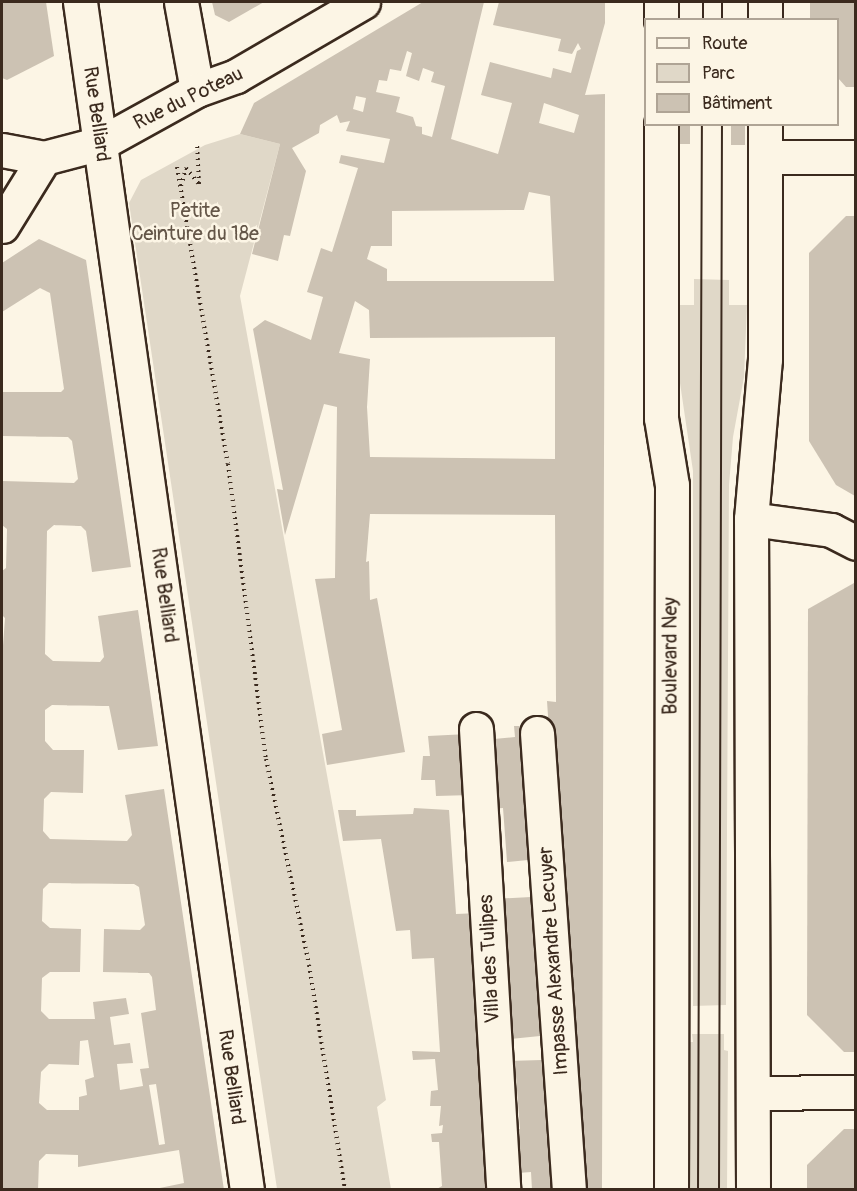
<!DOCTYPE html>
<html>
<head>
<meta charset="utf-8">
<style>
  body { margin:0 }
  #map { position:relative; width:857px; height:1191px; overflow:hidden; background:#fcf5e5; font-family:Pangolin,sans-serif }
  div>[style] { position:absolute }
  .green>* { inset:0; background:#e0d8c8 }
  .building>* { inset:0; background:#ccc2b3; transform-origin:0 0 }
  .path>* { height:4px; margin-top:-2px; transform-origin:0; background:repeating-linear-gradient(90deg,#3b2a1e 0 1.5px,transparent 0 6px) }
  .roads { filter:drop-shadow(2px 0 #3b2a1e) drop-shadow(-2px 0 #3b2a1e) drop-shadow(0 2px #3b2a1e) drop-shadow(0 -2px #3b2a1e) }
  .minor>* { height:33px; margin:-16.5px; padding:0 16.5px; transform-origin:16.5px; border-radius:16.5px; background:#fcf5e5 }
  .major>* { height:33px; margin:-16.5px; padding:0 16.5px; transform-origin:16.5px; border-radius:16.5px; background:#fcf5e5 }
  .tram>* { height:1.5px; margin:-0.75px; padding:0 0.75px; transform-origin:0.75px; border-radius:0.75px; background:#3b2a1e }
  span { translate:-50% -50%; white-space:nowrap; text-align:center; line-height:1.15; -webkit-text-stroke:5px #fcf5e5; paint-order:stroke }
  .street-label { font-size:20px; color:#3b2a1e }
  .park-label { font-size:20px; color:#645648 }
  .frame { position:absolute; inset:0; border:3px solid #3b2a1e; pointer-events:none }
  .legend { position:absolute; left:644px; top:18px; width:195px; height:108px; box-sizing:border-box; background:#fcf5e5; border:2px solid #afa495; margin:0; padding:8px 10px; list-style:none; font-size:18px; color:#3b2a1e }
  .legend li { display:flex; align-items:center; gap:12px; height:30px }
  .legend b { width:30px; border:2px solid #afa495 }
</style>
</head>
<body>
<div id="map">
  <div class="green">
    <i style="clip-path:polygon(240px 134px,280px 144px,240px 296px,386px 1100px,377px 1107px,391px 1189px,277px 1189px,129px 203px,141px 180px,205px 145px)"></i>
    <i style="clip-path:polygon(694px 279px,729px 280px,729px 305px,747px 305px,744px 377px,733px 437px,729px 485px,726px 1005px,693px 1006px,693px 471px,676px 356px,676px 305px,694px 305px)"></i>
    <i style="clip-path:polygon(692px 1034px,724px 1034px,724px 1050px,728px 1051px,727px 1189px,689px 1189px,686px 1042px,693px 1042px)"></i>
  </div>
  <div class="building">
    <i style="clip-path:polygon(2px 2px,46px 2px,54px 56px,7px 80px,2px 78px)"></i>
    <i style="clip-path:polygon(212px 2px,264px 2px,229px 22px,215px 15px)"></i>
    <i style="clip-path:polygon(evenodd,423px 2px,484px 2px,451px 139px,498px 154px,512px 103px,481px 95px,490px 62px,551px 78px,553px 68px,571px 73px,577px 51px,581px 49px,578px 43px,572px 54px,558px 51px,561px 39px,493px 25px,499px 2px,605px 2px,605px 23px,585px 95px,605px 94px,602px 1190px,581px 1190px,550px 746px,547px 701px,556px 702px,555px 515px,370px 514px,366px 562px,369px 561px,370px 600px,377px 598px,405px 752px,327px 765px,322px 734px,342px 730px,315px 579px,335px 578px,337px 407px,324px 404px,285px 535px,277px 489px,283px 490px,253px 329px,265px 320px,311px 340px,323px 297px,307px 292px,321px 248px,332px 252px,358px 168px,339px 163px,341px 155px,384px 163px,390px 139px,346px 131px,350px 121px,340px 123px,337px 115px,320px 125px,319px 133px,292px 148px,306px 171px,290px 236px,284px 235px,278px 261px,252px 254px,280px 144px,240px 134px,254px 103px,423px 2px,407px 51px,412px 53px,406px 76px,419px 81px,423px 68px,434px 72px,431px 82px,445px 86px,432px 137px,422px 134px,422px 127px,416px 126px,413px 117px,396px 112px,400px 97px,376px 92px,379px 80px,387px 81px,390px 69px,401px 71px,407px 51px,423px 2px,356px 96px,366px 98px,363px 112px,353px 109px,356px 96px,423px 2px,544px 103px,579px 115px,574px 133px,539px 123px,544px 103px,423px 2px,529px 192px,550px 196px,554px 281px,387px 281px,387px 269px,367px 259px,371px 246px,392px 246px,392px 211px,524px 210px,529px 192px,423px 2px,355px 301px,369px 310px,370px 338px,555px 337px,555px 459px,370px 457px,367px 407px,370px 359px,339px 353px,355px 301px)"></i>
    <i style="clip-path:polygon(810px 2px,855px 2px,855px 87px,846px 87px,838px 78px,838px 20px,810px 20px)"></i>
    <i style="left:675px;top:124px;width:15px;height:20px"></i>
    <i style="left:731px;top:124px;width:14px;height:21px"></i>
    <i style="clip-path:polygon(846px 216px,855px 216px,855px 496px,836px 485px,809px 441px,809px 253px)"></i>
    <i style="clip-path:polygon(evenodd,39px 239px,86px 260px,131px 567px,92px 572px,86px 531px,81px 526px,54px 525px,47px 531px,45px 654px,53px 661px,100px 662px,104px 657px,98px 616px,138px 610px,158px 746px,118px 750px,109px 706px,52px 705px,45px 710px,45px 741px,53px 750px,84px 750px,83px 793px,51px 792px,44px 799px,43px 831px,50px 839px,127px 841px,132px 835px,125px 795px,164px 789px,224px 1190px,150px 1190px,184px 1183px,179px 1150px,78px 1167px,78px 1155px,46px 1154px,39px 1161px,38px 1190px,2px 1190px,2px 659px,5px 618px,2px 615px,2px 571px,6px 568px,7px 529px,2px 525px,2px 481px,74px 483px,78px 479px,72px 441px,68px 437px,2px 436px,2px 392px,61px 392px,64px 389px,50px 293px,40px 288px,2px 312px,2px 263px,39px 239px,49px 883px,134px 884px,139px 887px,145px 925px,140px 930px,104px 929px,103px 972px,149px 973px,152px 977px,156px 1010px,141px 1013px,149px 1068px,140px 1069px,143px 1086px,120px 1090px,117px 1064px,133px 1063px,130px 1043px,114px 1045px,110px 1017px,129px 1014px,126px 998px,93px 1002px,95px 1019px,49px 1019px,41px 1011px,42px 978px,50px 972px,80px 972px,81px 929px,50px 928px,42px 921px,43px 889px,49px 883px,39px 239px,88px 1040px,94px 1077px,85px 1080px,87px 1095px,79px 1097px,79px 1110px,47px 1110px,39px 1103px,41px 1072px,49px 1064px,79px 1065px,80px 1041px,88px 1040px,39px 239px,156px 1084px,165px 1144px,159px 1145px,149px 1085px,156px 1084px)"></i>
    <i style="clip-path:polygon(854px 583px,855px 1052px,844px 1052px,807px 1015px,808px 609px)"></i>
    <i style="clip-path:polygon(514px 726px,519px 726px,528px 860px,507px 862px,503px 808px,488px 809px,487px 800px,498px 799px,496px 762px,485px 762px,483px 740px,515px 737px)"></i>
    <i style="clip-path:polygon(468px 734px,472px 795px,436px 796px,435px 780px,421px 780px,423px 756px,430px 756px,428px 736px)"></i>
    <i style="clip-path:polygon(414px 808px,449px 810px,456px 914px,479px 913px,488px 1187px,480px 1190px,435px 1190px,442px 1186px,439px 1142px,432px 1142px,431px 1134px,442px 1133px,443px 1125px,439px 1126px,441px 1106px,430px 1106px,431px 1091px,438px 1090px,435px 1059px,413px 1060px,412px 1051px,440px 1052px,434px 958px,412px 959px,410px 930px,396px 931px,381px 839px,343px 841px,338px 810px,356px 810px,356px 816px,413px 814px)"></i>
    <i style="clip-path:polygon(531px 897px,540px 1036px,502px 1040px,501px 1007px,511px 1006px,507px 936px,496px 936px,493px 899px)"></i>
    <i style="clip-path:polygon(542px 1060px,551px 1190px,532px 1190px,531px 1172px,518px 1173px,508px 1130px,520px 1129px,516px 1077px,505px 1078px,504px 1061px)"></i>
    <i style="clip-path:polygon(844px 1129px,855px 1129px,855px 1190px,807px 1190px,807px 1165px)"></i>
  </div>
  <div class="path">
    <i style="left:177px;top:167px;width:301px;rotate:80.3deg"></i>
    <i style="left:228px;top:464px;width:297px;rotate:82.7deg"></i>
    <i style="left:266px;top:759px;width:210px;rotate:78.2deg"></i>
    <i style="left:309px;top:965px;width:228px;rotate:80.9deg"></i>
    <i style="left:181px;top:186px;width:19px;rotate:-74deg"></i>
    <i style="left:186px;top:168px;width:21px;rotate:51deg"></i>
    <i style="left:199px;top:184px;width:41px;rotate:-92.8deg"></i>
  </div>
  <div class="roads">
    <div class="minor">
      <i style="left:80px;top:2px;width:1200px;rotate:82deg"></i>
      <i style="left:181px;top:2px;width:89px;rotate:79.7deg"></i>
      <i style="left:2px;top:150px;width:43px;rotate:10.8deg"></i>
      <i style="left:765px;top:157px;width:91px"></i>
      <i style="left:2px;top:226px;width:80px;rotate:-58.3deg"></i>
      <i style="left:44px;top:158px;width:59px;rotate:-14.7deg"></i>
      <i style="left:101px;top:143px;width:110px;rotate:-28.9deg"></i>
      <i style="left:197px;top:90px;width:41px;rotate:-19.7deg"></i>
      <i style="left:236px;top:76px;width:147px;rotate:-30.2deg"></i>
      <i style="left:751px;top:519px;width:81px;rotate:7.8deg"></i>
      <i style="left:831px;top:530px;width:28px;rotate:27deg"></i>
      <i style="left:476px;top:729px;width:462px;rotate:86.6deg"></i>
      <i style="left:537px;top:733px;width:458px;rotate:86deg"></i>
      <i style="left:754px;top:1093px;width:102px;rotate:-0.6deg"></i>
    </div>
    <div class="major">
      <i style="left:661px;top:2px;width:18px;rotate:90deg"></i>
      <i style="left:765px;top:2px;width:18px;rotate:90deg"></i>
      <i style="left:661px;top:124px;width:294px;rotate:90deg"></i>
      <i style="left:661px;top:418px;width:68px;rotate:80.7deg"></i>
      <i style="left:672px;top:485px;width:705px;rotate:90.08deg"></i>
      <i style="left:753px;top:1190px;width:671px;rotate:-90.17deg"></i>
      <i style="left:751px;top:519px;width:161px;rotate:-85deg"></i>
      <i style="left:765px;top:359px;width:235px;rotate:-90deg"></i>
    </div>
  </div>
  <div class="tram">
    <i style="left:703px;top:20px;width:18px;rotate:-90deg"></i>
    <i style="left:722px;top:20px;width:18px;rotate:-90deg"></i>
    <i style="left:698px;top:1190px;width:1066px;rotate:-89.79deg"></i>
    <i style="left:719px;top:1190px;width:1066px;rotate:-89.84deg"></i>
  </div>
  <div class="street-label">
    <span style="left:188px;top:98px;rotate:-26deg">Rue du Poteau</span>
    <span style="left:97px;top:114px;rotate:82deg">Rue Belliard</span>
    <span style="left:165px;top:595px;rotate:82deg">Rue Belliard</span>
    <span style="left:670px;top:656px;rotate:-90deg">Boulevard Ney</span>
    <span style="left:489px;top:959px;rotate:-93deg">Villa des Tulipes</span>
    <span style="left:553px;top:961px;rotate:-94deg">Impasse Alexandre Lecuyer</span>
    <span style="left:232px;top:1077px;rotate:82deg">Rue Belliard</span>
  </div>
  <div class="park-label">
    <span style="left:195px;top:222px">Petite<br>Ceinture du 18e</span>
  </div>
  <div class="frame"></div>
  <ul class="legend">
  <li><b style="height:8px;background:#fcf5e5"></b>Route</li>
  <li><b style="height:16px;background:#e0d8c8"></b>Parc</li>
  <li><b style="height:16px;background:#ccc2b3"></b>Bâtiment</li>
  </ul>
</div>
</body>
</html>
